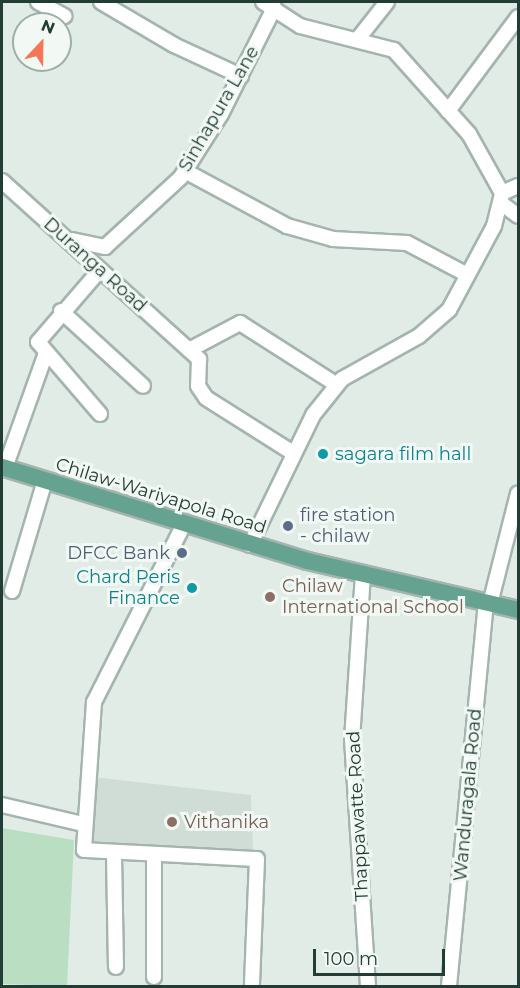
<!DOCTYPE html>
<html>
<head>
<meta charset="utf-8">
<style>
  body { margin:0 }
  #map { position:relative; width:520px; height:988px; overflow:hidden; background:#e1ece7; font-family:Montserrat,sans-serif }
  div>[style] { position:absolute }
  .built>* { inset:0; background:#d0dcd6 }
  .green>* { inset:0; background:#badec2 }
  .roads { filter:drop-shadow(2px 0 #a4b4ae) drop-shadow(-2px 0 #a4b4ae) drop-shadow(0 2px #a4b4ae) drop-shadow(0 -2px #a4b4ae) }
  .minor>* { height:14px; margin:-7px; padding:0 7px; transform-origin:7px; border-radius:7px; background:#fff }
  .major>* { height:16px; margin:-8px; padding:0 8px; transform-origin:8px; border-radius:8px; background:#65a390 }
  .dots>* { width:16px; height:16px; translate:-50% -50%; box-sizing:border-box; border:3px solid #f2f9f5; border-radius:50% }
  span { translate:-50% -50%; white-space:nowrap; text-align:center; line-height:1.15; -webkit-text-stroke:6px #f2f9f5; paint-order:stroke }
  .street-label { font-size:18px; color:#213d35 }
  .culture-label { font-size:18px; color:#0d838f }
  .left { translate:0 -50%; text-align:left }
  .right { translate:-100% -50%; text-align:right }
  .service-label { font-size:18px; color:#4e5e75 }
  .education-label { font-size:18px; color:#785e54 }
  .frame { position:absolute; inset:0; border:3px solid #213d35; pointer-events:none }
  .north { position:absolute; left:12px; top:12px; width:60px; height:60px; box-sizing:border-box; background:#f2f9f5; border:2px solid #9eaea8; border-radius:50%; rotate:22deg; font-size:16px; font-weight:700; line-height:24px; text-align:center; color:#213d35 }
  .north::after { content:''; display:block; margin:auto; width:21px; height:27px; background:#f57757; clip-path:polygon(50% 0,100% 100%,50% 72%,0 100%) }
  .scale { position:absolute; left:313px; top:949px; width:132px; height:27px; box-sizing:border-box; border:3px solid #213d35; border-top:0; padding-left:8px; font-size:18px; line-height:21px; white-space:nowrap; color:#213d35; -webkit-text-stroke:4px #f2f9f5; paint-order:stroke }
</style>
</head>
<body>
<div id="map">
  <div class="built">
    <i style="clip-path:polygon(93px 777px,251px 795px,253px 853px,90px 850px)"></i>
  </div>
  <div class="green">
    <i style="clip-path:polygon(2px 828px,74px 840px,67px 986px,2px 984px)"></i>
  </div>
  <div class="roads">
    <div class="minor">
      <i style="left:38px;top:2px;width:30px;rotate:28deg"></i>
      <i style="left:101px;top:2px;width:85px;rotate:30.5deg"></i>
      <i style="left:174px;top:45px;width:74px;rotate:24.8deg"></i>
      <i style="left:357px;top:40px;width:48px;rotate:-51.7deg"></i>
      <i style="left:448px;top:111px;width:117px;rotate:-53.3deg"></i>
      <i style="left:185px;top:171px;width:116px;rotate:28.3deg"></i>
      <i style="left:287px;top:226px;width:48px;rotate:15.8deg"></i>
      <i style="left:333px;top:239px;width:74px;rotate:3.1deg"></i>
      <i style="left:407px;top:243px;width:64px;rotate:27.8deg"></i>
      <i style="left:2px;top:181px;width:266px;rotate:42.1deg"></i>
      <i style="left:199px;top:359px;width:27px;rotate:92deg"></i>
      <i style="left:198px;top:386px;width:14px;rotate:56deg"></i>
      <i style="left:206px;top:398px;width:103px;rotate:32.3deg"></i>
      <i style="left:502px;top:193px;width:17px;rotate:-24deg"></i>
      <i style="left:501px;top:203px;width:21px;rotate:37deg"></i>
      <i style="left:72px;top:240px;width:34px;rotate:12deg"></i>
      <i style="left:105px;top:247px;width:103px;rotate:-42.6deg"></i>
      <i style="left:181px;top:177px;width:75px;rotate:-57.6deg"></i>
      <i style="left:221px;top:114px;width:119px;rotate:-63.4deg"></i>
      <i style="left:61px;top:311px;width:111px;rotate:42.4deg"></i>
      <i style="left:189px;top:350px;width:58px;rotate:-27.9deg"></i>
      <i style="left:240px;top:323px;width:115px;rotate:32.6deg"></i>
      <i style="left:100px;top:414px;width:95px;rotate:-130.7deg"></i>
      <i style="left:38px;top:342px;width:95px;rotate:-49.3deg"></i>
      <i style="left:5px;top:468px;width:122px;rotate:-70.4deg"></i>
      <i style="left:184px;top:524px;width:199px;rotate:116.8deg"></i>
      <i style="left:94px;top:702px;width:148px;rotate:93.9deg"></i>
      <i style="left:84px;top:850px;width:173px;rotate:3deg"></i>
      <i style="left:257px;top:859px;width:127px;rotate:92.3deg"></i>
      <i style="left:250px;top:545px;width:144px;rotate:-64.1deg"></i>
      <i style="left:313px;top:415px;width:46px;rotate:-51.1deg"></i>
      <i style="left:342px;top:379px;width:88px;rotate:-29.2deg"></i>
      <i style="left:419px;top:336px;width:40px;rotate:-41deg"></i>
      <i style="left:449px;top:310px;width:95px;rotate:-61.8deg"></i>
      <i style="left:494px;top:226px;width:34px;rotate:-76deg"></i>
      <i style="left:502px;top:193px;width:68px;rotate:-119.2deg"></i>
      <i style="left:469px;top:134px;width:113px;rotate:-131.8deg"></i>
      <i style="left:394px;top:50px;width:97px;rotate:-165.7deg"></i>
      <i style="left:300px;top:26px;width:44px;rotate:-147deg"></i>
      <i style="left:363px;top:574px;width:165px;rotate:93.8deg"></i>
      <i style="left:352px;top:739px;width:248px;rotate:86.3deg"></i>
      <i style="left:12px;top:591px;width:116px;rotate:-73.4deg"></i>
      <i style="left:490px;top:604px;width:114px;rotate:-75.8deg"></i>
      <i style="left:2px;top:805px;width:83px;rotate:13.2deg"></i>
      <i style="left:114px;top:854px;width:113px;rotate:89deg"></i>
      <i style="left:154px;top:855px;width:122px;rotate:90deg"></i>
      <i style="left:449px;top:986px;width:385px;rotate:-84.5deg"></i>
    </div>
    <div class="major">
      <i style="left:2px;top:467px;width:320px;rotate:17.1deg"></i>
      <i style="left:308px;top:561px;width:216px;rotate:13.1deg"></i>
    </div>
  </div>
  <div class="dots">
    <i style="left:323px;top:454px;background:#0f9aa8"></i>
    <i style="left:288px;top:526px;background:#5c6f8a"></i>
    <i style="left:182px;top:553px;background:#5c6f8a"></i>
    <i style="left:192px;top:588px;background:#0f9aa8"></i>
    <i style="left:270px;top:597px;background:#8d6e63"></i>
    <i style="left:172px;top:822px;background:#8d6e63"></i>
  </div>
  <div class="street-label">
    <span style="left:219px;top:109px;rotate:-60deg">Sinhapura Lane</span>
    <span style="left:95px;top:265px;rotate:42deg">Duranga Road</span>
    <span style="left:161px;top:496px;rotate:17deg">Chilaw-Wariyapola Road</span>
    <span style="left:468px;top:795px;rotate:-85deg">Wanduragala Road</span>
    <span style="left:358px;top:816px;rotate:-93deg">Thappawatte Road</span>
  </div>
  <div class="culture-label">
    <span class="left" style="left:335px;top:454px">sagara film hall</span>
    <span class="right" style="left:180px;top:588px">Chard Peris<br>Finance</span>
  </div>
  <div class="service-label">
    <span class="left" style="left:300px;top:526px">fire station<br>- chilaw</span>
    <span class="right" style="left:170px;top:553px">DFCC Bank</span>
  </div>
  <div class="education-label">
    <span class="left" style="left:282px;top:597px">Chilaw<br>International School</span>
    <span class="left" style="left:184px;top:822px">Vithanika</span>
  </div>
  <div class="frame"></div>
  <div class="north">N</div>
  <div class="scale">100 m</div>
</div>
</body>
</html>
